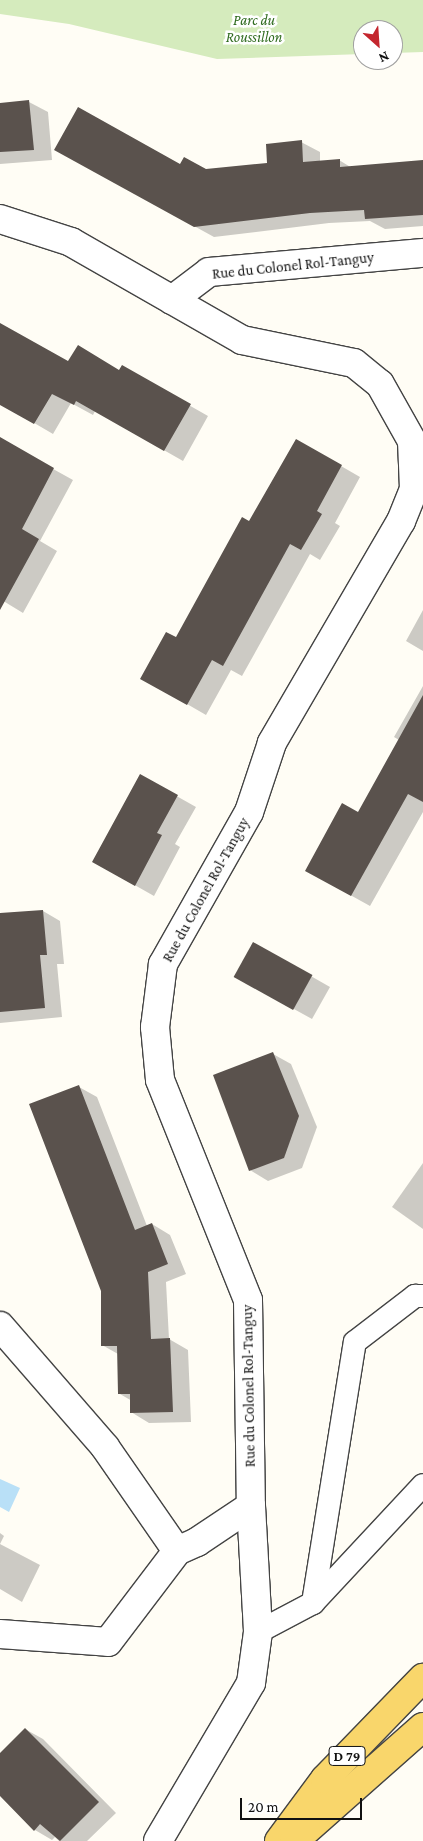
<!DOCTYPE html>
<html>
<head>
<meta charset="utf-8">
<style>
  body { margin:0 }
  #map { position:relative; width:423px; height:1841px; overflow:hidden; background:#fffdf5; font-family:"Crimson Pro",serif }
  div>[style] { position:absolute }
  .green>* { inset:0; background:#d5ebbd }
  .water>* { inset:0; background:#b9e0f7 }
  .shadow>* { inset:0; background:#0003 }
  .building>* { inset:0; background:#5a524d; transform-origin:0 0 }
  .roads { filter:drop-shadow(1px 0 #444) drop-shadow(-1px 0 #444) drop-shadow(0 1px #444) drop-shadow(0 -1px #444) }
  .service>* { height:22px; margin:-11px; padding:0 11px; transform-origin:11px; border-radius:11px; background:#fff }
  .minor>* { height:28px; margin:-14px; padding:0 14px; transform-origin:14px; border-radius:14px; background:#fff }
  .primary>* { height:28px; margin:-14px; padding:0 14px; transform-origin:14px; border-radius:14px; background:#f9d66b }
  span { translate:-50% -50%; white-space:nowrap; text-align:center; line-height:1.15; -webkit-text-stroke:5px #fff; paint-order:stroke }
  .shield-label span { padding:1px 4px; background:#fff; border:1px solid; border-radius:4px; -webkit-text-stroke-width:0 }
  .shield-label { font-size:14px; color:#111; font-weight:700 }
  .park-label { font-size:15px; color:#2f6b1f; font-style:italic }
  .street-label { font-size:15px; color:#111 }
  .north { position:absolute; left:353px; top:20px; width:50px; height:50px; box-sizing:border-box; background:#fff; border:1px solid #a0a0a0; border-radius:50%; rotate:154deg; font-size:14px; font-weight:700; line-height:20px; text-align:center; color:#111 }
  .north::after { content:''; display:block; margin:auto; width:18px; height:22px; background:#c4262e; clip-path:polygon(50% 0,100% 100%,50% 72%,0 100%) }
  .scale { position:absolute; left:240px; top:1798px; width:122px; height:22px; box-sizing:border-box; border:2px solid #111; border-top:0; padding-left:6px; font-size:15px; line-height:18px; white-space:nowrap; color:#111; -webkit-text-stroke:4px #fff; paint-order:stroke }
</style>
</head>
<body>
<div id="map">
  <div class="green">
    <i style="clip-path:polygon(0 0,423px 0,423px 52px,393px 53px,393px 30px,363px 30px,363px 54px,217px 59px,69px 24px,0 14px)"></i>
  </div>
  <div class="water">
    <i style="clip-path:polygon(0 1479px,20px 1488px,9px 1512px,0 1507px)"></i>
  </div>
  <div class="shadow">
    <i style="clip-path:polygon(29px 102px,48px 112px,52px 160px,0 164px,0 104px)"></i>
    <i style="clip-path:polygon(301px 142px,320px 152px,320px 162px,339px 160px,352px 168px,423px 162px,423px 226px,385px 229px,370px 221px,329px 223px,214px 237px,74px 160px,181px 165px,206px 170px,269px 165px)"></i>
    <i style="clip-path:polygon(0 341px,69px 363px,120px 371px,122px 367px,208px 416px,183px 461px,95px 411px,93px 415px,71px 403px,53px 434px,0 403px)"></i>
    <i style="clip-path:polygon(296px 440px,360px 477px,335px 523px,340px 526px,320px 560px,310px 554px,242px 676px,231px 670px,206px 715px,142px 678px,176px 639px,250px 522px)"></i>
    <i style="clip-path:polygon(8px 444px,73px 480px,40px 541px,57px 551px,23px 613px,0 599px,0 459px)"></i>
    <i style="clip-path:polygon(423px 610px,423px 657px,423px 651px,406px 641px)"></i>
    <i style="clip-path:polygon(423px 686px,423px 812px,370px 906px,325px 881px,399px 740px,394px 737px)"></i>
    <i style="clip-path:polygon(141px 776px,196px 807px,175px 844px,180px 847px,154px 896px,94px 862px)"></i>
    <i style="clip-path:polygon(43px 911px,60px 921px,64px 964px,57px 964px,62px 1017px,0 1023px,0 914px)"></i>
    <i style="clip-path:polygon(253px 943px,330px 987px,312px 1019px,254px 987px)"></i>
    <i style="clip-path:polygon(273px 1054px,291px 1064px,317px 1127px,302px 1168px,268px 1181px,250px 1170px)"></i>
    <i style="clip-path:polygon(79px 1087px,97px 1097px,147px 1226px,152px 1224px,170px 1235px,186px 1274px,166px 1282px,169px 1339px,188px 1350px,191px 1422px,149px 1423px,131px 1412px,132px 1401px,120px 1394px,118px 1354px,102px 1345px,102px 1290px)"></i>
    <i style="clip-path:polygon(423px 1163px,423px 1229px,392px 1207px)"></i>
    <i style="clip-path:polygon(0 1533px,4px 1536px,0 1544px)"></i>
    <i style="clip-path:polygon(0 1544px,40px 1565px,22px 1602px,0 1589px)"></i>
    <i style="clip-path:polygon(25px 1729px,43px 1739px,116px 1813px,87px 1841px,59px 1841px,55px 1837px,52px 1840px,35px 1830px,0 1794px,0 1754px)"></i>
  </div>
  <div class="building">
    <i style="clip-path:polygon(29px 100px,34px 150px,0 152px,0 103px)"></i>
    <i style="clip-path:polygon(78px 107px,180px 164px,184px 157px,206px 169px,267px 163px,266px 144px,302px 140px,303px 162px,340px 159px,340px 167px,423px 160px,423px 215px,365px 219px,364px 210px,310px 213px,194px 227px,54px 150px)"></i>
    <i style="clip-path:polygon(0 323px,68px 361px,78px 345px,119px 370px,122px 365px,191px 404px,164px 451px,76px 401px,74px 405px,52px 394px,34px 424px,0 405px)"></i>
    <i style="clip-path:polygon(0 437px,54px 468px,22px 529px,39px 539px,0 610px)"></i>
    <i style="clip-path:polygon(296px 439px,342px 465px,317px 511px,322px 514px,301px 550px,290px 544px,223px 666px,212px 660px,187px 705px,140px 679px,166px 632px,176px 637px,242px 517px,249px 521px)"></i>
    <i style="clip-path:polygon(423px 695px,423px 802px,408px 794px,351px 896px,305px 871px,342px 803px,358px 812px)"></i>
    <i style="clip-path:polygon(140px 774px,178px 795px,157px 833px,162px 835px,135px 886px,92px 862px)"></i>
    <i style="clip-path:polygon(43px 910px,47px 955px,40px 955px,45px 1008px,0 1012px,0 913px)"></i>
    <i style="left:253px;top:942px;width:68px;height:40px;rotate:29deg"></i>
    <i style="clip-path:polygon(273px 1052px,299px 1116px,284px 1158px,249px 1171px,213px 1075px)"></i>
    <i style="clip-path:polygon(79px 1085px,135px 1230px,152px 1223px,168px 1264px,148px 1272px,151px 1339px,170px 1338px,173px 1412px,130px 1413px,130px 1394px,118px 1394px,117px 1346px,101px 1346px,101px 1291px,29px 1104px)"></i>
    <i style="clip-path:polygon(25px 1728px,99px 1802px,60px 1841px,40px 1824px,34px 1831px,0 1796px,0 1753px)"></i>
  </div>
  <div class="roads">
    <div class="service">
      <i style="left:313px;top:1603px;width:264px;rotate:-80.9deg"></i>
      <i style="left:355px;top:1342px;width:76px;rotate:-37.5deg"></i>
      <i style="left:415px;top:1296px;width:8px"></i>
      <i style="left:258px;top:1632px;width:62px;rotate:-27.8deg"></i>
      <i style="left:313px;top:1603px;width:161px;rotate:-47deg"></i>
    </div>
    <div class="minor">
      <i style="left:0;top:219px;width:75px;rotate:17.9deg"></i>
      <i style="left:71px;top:242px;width:197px;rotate:29.8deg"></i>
      <i style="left:242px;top:340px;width:114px;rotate:11.6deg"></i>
      <i style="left:354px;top:363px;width:33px;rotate:39deg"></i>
      <i style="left:380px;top:384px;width:65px;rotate:60.7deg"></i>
      <i style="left:412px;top:441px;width:48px;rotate:87.6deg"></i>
      <i style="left:414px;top:489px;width:35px;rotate:112deg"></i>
      <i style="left:401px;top:521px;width:257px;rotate:120.2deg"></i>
      <i style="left:272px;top:743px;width:73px;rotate:108.4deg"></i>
      <i style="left:249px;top:812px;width:175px;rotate:119.5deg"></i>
      <i style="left:163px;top:964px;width:64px;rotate:97.2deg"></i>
      <i style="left:155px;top:1027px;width:53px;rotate:84.6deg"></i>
      <i style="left:160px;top:1080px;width:237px;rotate:68.2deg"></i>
      <i style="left:248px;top:1300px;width:206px;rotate:89.2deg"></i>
      <i style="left:251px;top:1506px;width:126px;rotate:86.8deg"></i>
      <i style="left:258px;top:1632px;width:51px;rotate:97.8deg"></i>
      <i style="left:251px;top:1683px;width:183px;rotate:120.5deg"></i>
      <i style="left:172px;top:300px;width:46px;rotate:-37.1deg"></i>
      <i style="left:209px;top:272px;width:215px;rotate:-5.1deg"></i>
      <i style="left:0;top:1326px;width:160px;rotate:49deg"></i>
      <i style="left:105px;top:1447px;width:126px;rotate:55.3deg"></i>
      <i style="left:177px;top:1551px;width:22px;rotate:-24deg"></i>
      <i style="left:197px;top:1542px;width:65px;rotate:-33.7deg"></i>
      <i style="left:0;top:1634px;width:108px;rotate:4.2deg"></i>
      <i style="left:108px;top:1642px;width:114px;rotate:-52.8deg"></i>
    </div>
    <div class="primary">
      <i style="left:279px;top:1841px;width:77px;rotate:-53.4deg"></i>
      <i style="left:325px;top:1779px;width:141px;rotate:-45.9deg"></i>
      <i style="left:294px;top:1841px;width:172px;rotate:-41.5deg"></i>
    </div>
  </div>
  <div class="shield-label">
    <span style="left:347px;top:1756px">D 79</span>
  </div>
  <div class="park-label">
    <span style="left:254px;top:29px">Parc du<br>Roussillon</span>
  </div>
  <div class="street-label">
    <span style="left:293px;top:266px;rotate:-6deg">Rue du Colonel Rol-Tanguy</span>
    <span style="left:206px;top:890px;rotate:-61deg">Rue du Colonel Rol-Tanguy</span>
    <span style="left:249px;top:1386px;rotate:-91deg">Rue du Colonel Rol-Tanguy</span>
  </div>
  <div class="north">N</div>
  <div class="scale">20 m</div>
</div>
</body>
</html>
